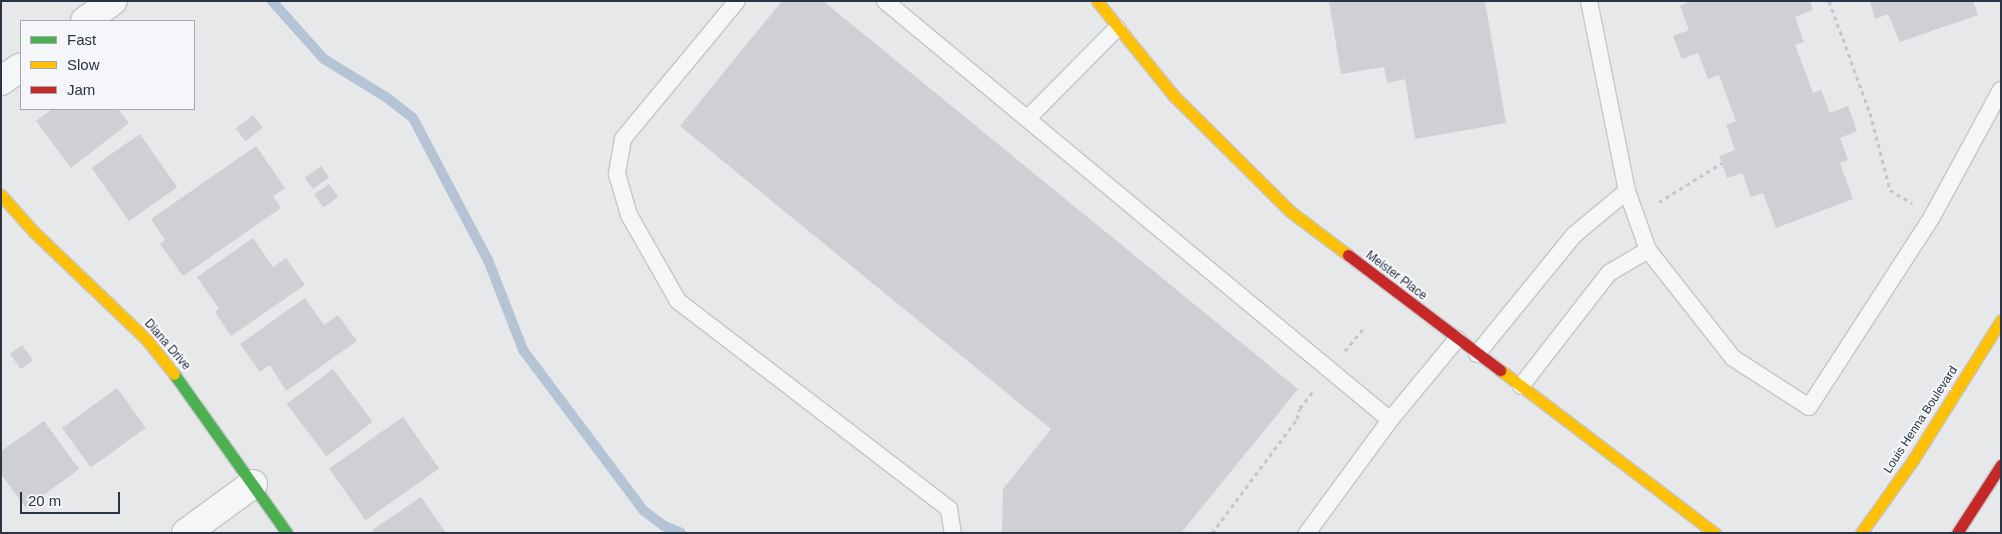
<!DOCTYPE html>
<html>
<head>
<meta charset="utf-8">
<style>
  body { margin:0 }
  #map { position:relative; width:2002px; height:534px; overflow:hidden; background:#e6e8ea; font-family:Helvetica,sans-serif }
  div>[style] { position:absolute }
  .stream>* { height:10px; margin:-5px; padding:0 5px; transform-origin:5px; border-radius:5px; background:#b4c4d5 }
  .building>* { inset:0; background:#ced0d3; transform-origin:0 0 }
  .path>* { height:3px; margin-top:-1.5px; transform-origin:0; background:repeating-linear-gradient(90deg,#c5c6ca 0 4px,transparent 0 8px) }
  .roads { filter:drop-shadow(1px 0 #c4c6c8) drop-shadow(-1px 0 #c4c6c8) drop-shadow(0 1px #c4c6c8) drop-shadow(0 -1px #c4c6c8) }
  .lane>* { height:16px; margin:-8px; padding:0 8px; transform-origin:8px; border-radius:8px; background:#f5f6f7 }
  .street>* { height:28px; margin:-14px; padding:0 14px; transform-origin:14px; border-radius:14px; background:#f5f6f7 }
  .fast>* { height:11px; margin:-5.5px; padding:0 5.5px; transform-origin:5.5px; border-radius:5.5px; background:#4caf50 }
  .slow>* { height:11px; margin:-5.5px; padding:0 5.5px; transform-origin:5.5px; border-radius:5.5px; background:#ffc107 }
  .jam>* { height:11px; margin:-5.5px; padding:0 5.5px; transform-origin:5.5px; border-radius:5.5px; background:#c62828 }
  span { translate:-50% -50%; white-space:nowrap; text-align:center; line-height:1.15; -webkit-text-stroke:4.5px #f4f6f9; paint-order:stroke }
  .street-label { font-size:12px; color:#2b3445 }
  .frame { position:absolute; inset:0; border:2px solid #2b3445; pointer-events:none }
  .legend { position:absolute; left:20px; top:20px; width:175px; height:90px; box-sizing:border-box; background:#f4f6f9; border:1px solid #a4a8b1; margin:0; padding:6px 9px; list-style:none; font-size:15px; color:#2b3445 }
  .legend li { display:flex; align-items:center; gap:10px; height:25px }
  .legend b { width:25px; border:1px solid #a4a8b1 }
  .scale { position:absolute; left:20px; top:492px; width:100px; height:22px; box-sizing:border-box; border:2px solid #2b3445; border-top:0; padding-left:6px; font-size:15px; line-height:18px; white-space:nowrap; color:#2b3445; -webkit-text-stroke:4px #f4f6f9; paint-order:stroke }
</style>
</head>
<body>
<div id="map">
  <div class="stream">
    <i style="left:272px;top:1px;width:78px;rotate:48.1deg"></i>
    <i style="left:324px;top:59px;width:73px;rotate:31.5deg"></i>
    <i style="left:386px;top:97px;width:34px;rotate:38deg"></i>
    <i style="left:413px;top:118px;width:161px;rotate:62.2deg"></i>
    <i style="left:488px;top:260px;width:97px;rotate:68.7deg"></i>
    <i style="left:523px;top:350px;width:200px;rotate:53.1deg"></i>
    <i style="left:643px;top:510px;width:26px;rotate:37deg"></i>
    <i style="left:664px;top:526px;width:18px;rotate:22deg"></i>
  </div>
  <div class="building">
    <i style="clip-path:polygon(782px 1px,823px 1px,1298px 389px,1181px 533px,1002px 533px,1003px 489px,1051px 429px,680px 126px)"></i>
    <i style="clip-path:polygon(1329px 1px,1485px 1px,1506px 123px,1415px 139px,1405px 79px,1387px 83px,1384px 67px,1341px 74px)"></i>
    <i style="clip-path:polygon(1690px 1px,1810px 1px,1813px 10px,1795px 17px,1804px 42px,1795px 45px,1813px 93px,1821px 90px,1830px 113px,1848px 106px,1857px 131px,1840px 138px,1848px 160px,1840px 163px,1853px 199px,1776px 228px,1763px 193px,1751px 197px,1742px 173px,1727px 178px,1719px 156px,1735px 150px,1726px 125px,1736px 121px,1719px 75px,1708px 79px,1698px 53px,1682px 59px,1673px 36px,1689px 30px,1680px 6px)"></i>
    <i style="clip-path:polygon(1870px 1px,1973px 1px,1978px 15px,1900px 42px,1888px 14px,1875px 19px)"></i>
    <i style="clip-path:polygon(52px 109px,118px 109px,129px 123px,71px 168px,36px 121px)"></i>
    <i style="left:253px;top:115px;width:16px;height:22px;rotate:52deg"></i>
    <i style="left:140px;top:134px;width:65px;height:59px;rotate:55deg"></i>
    <i style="clip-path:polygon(256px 146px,285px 188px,273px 196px,281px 208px,183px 276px,160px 244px,165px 240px,151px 219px)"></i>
    <i style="left:321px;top:166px;width:14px;height:20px;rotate:54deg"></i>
    <i style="left:329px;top:184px;width:16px;height:18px;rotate:55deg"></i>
    <i style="clip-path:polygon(253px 238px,273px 267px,286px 258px,305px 285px,231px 336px,215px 312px,219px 309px,197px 277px)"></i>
    <i style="clip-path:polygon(305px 298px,324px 325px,338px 315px,357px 341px,286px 391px,270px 365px,260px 372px,240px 344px)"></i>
    <i style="left:22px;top:345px;width:19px;height:15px;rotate:54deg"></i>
    <i style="left:333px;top:369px;width:66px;height:58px;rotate:53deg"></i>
    <i style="left:117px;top:388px;width:49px;height:68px;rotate:54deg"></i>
    <i style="left:403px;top:417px;width:63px;height:90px;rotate:55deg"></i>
    <i style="clip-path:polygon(44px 421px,79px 469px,26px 508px,1px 474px,1px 451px)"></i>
    <i style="clip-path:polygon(421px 497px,446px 533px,374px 533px,372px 530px)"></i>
  </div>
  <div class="path">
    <i style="left:1829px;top:1px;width:119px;rotate:69.9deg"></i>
    <i style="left:1870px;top:113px;width:80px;rotate:75.4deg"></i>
    <i style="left:1890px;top:190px;width:26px;rotate:31deg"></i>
    <i style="left:1659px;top:202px;width:74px;rotate:-31.8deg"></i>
    <i style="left:1345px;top:351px;width:32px;rotate:-51deg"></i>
    <i style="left:1212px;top:533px;width:142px;rotate:-53.3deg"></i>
    <i style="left:1297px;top:419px;width:11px;rotate:-75deg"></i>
    <i style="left:1300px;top:408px;width:23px;rotate:-52deg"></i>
  </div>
  <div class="roads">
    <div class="lane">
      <i style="left:737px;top:1px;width:179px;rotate:129.6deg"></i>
      <i style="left:623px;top:139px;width:36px;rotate:100deg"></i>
      <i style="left:617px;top:174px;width:43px;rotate:73.7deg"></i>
      <i style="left:629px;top:215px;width:99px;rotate:60.3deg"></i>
      <i style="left:678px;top:301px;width:342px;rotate:37.5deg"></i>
      <i style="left:949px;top:509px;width:24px;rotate:81deg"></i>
      <i style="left:885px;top:1px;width:656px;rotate:39.68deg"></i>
      <i style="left:1589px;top:1px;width:194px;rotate:78.7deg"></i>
      <i style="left:1627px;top:191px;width:63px;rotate:70.4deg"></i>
      <i style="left:1648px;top:250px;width:137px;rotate:51.8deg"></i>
      <i style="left:1733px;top:358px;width:90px;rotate:32.8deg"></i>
      <i style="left:1809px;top:407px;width:229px;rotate:-57.1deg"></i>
      <i style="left:1933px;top:215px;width:142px;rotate:-61.5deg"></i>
      <i style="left:1027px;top:119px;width:128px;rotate:-45.3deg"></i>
      <i style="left:1477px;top:354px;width:154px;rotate:-50.8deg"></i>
      <i style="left:1574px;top:235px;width:69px;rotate:-39.7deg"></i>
      <i style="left:1521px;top:386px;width:143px;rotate:-52.1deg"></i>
      <i style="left:1609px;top:273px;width:45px;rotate:-30.5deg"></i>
      <i style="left:1307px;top:533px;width:140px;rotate:-53.7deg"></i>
      <i style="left:1390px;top:420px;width:105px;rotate:-50.4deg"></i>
    </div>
    <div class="street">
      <i style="left:85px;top:21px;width:34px;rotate:-36deg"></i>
      <i style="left:1px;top:81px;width:24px;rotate:-35deg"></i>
      <i style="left:186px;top:533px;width:83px;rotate:-36.2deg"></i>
    </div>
    <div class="fast">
      <i style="left:174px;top:374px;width:195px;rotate:54.6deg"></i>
    </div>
    <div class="slow">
      <i style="left:1097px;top:1px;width:122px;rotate:51deg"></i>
      <i style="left:1174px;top:96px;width:165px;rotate:44.8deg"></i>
      <i style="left:1291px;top:212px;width:71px;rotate:37deg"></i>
      <i style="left:1px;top:195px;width:50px;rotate:48.3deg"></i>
      <i style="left:34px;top:232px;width:156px;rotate:43.7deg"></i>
      <i style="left:147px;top:340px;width:43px;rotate:51.5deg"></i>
      <i style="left:1500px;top:370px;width:270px;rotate:37.2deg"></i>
      <i style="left:1861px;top:533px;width:90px;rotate:-54.5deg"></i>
      <i style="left:1913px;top:460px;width:165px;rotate:-57.8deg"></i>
    </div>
    <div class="jam">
      <i style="left:1348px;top:255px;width:191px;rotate:37.1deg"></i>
      <i style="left:1957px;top:533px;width:81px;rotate:-57.1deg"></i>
    </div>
  </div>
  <div class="street-label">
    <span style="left:1396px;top:276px;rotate:37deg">Meister Place</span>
    <span style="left:167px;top:345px;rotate:49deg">Diana Drive</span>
    <span style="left:1921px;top:420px;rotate:-57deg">Louis Henna Boulevard</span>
  </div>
  <div class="frame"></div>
  <ul class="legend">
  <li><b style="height:6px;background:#4caf50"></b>Fast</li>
  <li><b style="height:6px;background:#ffc107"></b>Slow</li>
  <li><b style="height:6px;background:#c62828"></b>Jam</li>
  </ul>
  <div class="scale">20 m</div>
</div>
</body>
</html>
